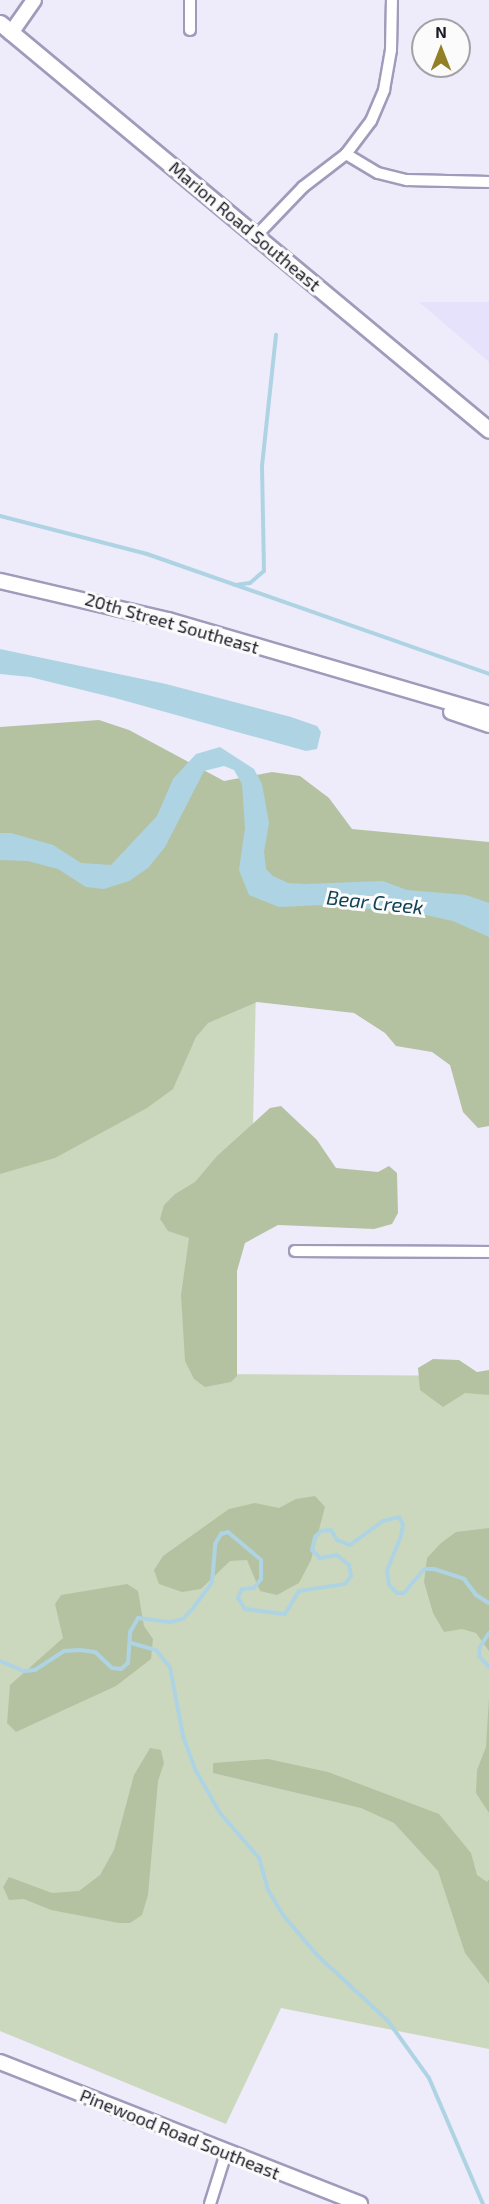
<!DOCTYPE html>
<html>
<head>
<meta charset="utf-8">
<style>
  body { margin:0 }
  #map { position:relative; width:489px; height:2204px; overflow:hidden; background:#eeecfa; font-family:"Exo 2",sans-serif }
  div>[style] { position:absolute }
  .built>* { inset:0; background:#e6e2fb }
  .green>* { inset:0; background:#ccd8bd }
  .forest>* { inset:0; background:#b4c2a2 }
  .water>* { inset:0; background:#aed4e4 }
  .stream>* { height:4px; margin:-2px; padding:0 2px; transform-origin:2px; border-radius:2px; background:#aed4e4 }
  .roads { filter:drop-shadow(2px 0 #a19bbb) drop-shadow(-2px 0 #a19bbb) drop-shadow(0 2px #a19bbb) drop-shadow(0 -2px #a19bbb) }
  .minor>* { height:10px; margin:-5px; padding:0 5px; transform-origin:5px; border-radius:5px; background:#fff }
  .tertiary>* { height:14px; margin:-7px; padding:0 7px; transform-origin:7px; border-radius:7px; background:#fff }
  .secondary>* { height:15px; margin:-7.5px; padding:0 7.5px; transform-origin:7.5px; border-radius:7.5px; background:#fff }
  span { translate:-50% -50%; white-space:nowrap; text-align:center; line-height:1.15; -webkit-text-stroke:6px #fbfbfb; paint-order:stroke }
  .street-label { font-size:18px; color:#1c1925 }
  .water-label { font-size:20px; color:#0f4255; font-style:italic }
  .north { position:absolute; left:411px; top:18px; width:60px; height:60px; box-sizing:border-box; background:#fbfbfb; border:2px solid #a2a1a5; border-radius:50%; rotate:0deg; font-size:16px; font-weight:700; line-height:24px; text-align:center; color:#1c1925 }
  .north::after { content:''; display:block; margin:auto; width:21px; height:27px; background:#927f26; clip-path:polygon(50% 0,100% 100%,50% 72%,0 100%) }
</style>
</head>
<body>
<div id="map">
  <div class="built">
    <i style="clip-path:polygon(419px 302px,489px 302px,489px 362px)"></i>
  </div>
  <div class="green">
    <i style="clip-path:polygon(0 957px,256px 986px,252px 1176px,209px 1374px,489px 1376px,489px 2049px,281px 2008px,226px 2124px,0 2031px)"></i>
  </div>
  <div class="forest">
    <i style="clip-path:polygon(99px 720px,129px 730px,224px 781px,272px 772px,300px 776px,329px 798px,352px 829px,489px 842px,489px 1126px,478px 1128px,463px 1112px,450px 1065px,432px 1052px,396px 1046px,385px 1033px,354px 1013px,257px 1002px,208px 1023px,196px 1037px,173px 1089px,147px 1108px,55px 1158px,0 1174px,0 727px)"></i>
    <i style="clip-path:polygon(281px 1106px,317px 1140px,336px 1168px,378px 1172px,389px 1166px,397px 1173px,398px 1213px,392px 1224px,374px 1229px,278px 1225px,245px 1243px,237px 1271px,237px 1376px,231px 1382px,205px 1387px,194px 1379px,185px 1361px,181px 1295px,189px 1238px,168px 1231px,160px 1219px,164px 1205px,175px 1194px,195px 1182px,217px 1156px,270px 1108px)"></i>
    <i style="clip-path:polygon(433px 1359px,459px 1360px,477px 1372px,489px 1370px,489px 1395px,465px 1393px,443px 1407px,420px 1390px,418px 1368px)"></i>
    <i style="clip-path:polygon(315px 1496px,325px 1507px,311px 1560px,299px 1583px,277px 1595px,260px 1591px,247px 1560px,230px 1561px,201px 1589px,182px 1592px,159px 1584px,154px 1570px,163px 1556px,229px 1509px,255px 1503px,279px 1508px,296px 1499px)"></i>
    <i style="clip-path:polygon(489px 1528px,489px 1666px,489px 1651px,476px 1633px,462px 1629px,444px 1632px,433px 1613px,424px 1582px,427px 1558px,441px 1543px,456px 1532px)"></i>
    <i style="clip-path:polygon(127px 1584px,138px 1591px,144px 1626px,153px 1639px,151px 1659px,116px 1686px,16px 1732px,7px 1723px,10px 1685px,63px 1638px,55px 1604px,61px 1595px)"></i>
    <i style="clip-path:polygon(489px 1697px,489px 1813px,476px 1793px,477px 1770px,486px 1747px)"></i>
    <i style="clip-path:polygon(150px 1748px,161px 1750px,164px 1763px,158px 1781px,148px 1895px,142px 1915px,130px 1923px,119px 1923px,51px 1910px,24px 1899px,9px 1900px,3px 1887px,9px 1877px,52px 1893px,79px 1891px,100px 1875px,114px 1850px,134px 1775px)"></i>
    <i style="clip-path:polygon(268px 1759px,328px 1772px,439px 1814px,471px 1853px,477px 1875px,487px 1882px,489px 1879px,489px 1984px,465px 1953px,438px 1871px,394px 1823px,361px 1808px,213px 1773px,213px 1763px)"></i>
  </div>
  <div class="water">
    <i style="clip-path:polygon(0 649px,166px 684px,291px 717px,317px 726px,321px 732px,317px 749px,306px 751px,115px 698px,30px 677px,0 674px)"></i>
    <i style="clip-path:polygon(220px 747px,254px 769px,262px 784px,269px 823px,264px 852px,266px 869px,273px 876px,288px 883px,305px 884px,383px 881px,407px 890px,466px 895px,489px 903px,489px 937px,453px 921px,417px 913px,324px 905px,279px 907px,249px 895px,239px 870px,245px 828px,242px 784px,234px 770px,224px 766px,204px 771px,165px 847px,148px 868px,129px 881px,104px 889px,86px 887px,58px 869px,28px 861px,0 860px,0 833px,11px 833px,53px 845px,81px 863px,111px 865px,157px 816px,173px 779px,196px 754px)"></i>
  </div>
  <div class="stream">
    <i style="left:0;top:516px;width:152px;rotate:14.5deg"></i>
    <i style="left:147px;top:554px;width:362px;rotate:19.3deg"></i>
    <i style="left:235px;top:585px;width:15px;rotate:-8deg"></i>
    <i style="left:250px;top:583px;width:18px;rotate:-41deg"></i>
    <i style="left:264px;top:571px;width:105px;rotate:-91.1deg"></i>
    <i style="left:262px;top:466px;width:132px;rotate:-83.9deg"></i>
    <i style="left:489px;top:1633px;width:17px;rotate:123deg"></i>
    <i style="left:480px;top:1647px;width:9px;rotate:96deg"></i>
    <i style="left:479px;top:1656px;width:15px;rotate:48deg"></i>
    <i style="left:131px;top:1643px;width:26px;rotate:16deg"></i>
    <i style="left:156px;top:1650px;width:22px;rotate:51deg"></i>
    <i style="left:170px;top:1667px;width:70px;rotate:79.3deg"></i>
    <i style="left:183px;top:1736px;width:37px;rotate:70deg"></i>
    <i style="left:196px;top:1771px;width:48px;rotate:60.3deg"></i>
    <i style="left:220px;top:1813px;width:60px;rotate:49.1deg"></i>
    <i style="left:259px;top:1858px;width:33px;rotate:74deg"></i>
    <i style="left:268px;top:1890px;width:29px;rotate:59deg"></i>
    <i style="left:283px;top:1915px;width:52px;rotate:49.6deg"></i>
    <i style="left:317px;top:1955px;width:97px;rotate:42.9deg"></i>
    <i style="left:388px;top:2021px;width:70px;rotate:54.3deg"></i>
    <i style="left:429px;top:2078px;width:137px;rotate:66.8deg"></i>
    <i style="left:0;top:1661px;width:26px;rotate:23deg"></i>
    <i style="left:24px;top:1671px;width:11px;rotate:-5deg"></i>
    <i style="left:35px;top:1670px;width:35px;rotate:-33deg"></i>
    <i style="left:64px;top:1651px;width:16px;rotate:-4deg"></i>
    <i style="left:80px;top:1650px;width:15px;rotate:8deg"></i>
    <i style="left:95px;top:1652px;width:23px;rotate:43deg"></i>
    <i style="left:112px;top:1668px;width:9px;rotate:6deg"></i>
    <i style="left:121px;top:1669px;width:9px;rotate:-41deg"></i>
    <i style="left:128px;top:1663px;width:31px;rotate:-86deg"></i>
    <i style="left:130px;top:1632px;width:16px;rotate:-60deg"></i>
    <i style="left:138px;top:1618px;width:32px;rotate:7deg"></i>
    <i style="left:170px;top:1622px;width:13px;rotate:-13deg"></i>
    <i style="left:183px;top:1619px;width:16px;rotate:-47deg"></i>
    <i style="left:194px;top:1607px;width:31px;rotate:-54deg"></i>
    <i style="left:212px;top:1582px;width:38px;rotate:-85deg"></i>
    <i style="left:215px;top:1544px;width:12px;rotate:-59deg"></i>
    <i style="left:221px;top:1534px;width:7px;rotate:-16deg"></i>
    <i style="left:228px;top:1532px;width:43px;rotate:40.3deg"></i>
    <i style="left:261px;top:1560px;width:19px;rotate:90deg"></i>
    <i style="left:261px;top:1579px;width:11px;rotate:128deg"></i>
    <i style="left:254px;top:1588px;width:12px;rotate:175deg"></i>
    <i style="left:242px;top:1589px;width:10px;rotate:114deg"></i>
    <i style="left:238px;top:1598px;width:13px;rotate:58deg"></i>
    <i style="left:245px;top:1609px;width:40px;rotate:7.1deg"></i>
    <i style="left:285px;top:1614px;width:27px;rotate:-59deg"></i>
    <i style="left:299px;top:1591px;width:47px;rotate:-8.7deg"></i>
    <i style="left:345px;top:1584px;width:10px;rotate:-53deg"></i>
    <i style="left:351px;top:1576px;width:11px;rotate:-100deg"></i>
    <i style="left:349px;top:1565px;width:16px;rotate:-140deg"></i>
    <i style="left:337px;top:1555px;width:17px;rotate:170deg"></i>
    <i style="left:320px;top:1558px;width:11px;rotate:-135deg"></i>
    <i style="left:312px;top:1550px;width:13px;rotate:-77deg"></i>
    <i style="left:315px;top:1537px;width:8px;rotate:-45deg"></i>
    <i style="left:321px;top:1531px;width:10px;rotate:-6deg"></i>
    <i style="left:331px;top:1530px;width:12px;rotate:59deg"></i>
    <i style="left:337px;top:1540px;width:14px;rotate:21deg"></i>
    <i style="left:350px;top:1545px;width:41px;rotate:-36deg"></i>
    <i style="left:383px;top:1521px;width:16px;rotate:-14deg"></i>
    <i style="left:399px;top:1517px;width:9px;rotate:63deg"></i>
    <i style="left:403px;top:1525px;width:11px;rotate:100deg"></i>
    <i style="left:401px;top:1536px;width:38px;rotate:112deg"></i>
    <i style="left:387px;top:1571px;width:14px;rotate:82deg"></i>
    <i style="left:389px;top:1585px;width:11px;rotate:45deg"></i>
    <i style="left:397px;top:1593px;width:7px"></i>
    <i style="left:404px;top:1593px;width:31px;rotate:-50deg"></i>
    <i style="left:424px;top:1569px;width:10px"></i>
    <i style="left:434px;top:1569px;width:32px;rotate:18deg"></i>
    <i style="left:464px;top:1579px;width:20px;rotate:53deg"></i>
    <i style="left:476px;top:1595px;width:15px;rotate:32deg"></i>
  </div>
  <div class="roads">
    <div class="minor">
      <i style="left:190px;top:0;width:30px;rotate:90deg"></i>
      <i style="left:346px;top:154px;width:37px;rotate:31deg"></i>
      <i style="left:378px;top:173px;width:30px;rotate:14deg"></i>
      <i style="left:407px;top:180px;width:82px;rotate:1.4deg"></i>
      <i style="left:256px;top:236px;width:68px;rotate:-46.2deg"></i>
      <i style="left:303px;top:187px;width:54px;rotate:-37.5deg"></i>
      <i style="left:346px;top:154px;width:41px;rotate:-52.9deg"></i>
      <i style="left:371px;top:121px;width:34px;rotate:-67deg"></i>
      <i style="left:384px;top:90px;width:41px;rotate:-80.1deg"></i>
      <i style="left:391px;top:50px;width:50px;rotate:-88.9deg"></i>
      <i style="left:295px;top:1251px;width:194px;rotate:0.3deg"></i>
      <i style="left:210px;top:2204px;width:53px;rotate:-72.6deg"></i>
    </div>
    <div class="tertiary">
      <i style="left:11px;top:33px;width:40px;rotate:-55.1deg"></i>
      <i style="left:0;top:581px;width:172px;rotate:13.1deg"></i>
      <i style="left:168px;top:620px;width:334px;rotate:16.3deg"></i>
      <i style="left:451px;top:712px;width:40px;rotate:18.9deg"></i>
      <i style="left:0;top:2062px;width:387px;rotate:21.5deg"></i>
    </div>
    <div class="secondary">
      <i style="left:0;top:23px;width:636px;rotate:39.77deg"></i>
    </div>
  </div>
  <div class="street-label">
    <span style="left:245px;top:226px;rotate:40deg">Marion Road Southeast</span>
    <span style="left:172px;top:623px;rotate:16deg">20th Street Southeast</span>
    <span style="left:180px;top:2134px;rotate:22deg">Pinewood Road Southeast</span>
  </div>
  <div class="water-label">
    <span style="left:375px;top:902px;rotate:6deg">Bear Creek</span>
  </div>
  <div class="north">N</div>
</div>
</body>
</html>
